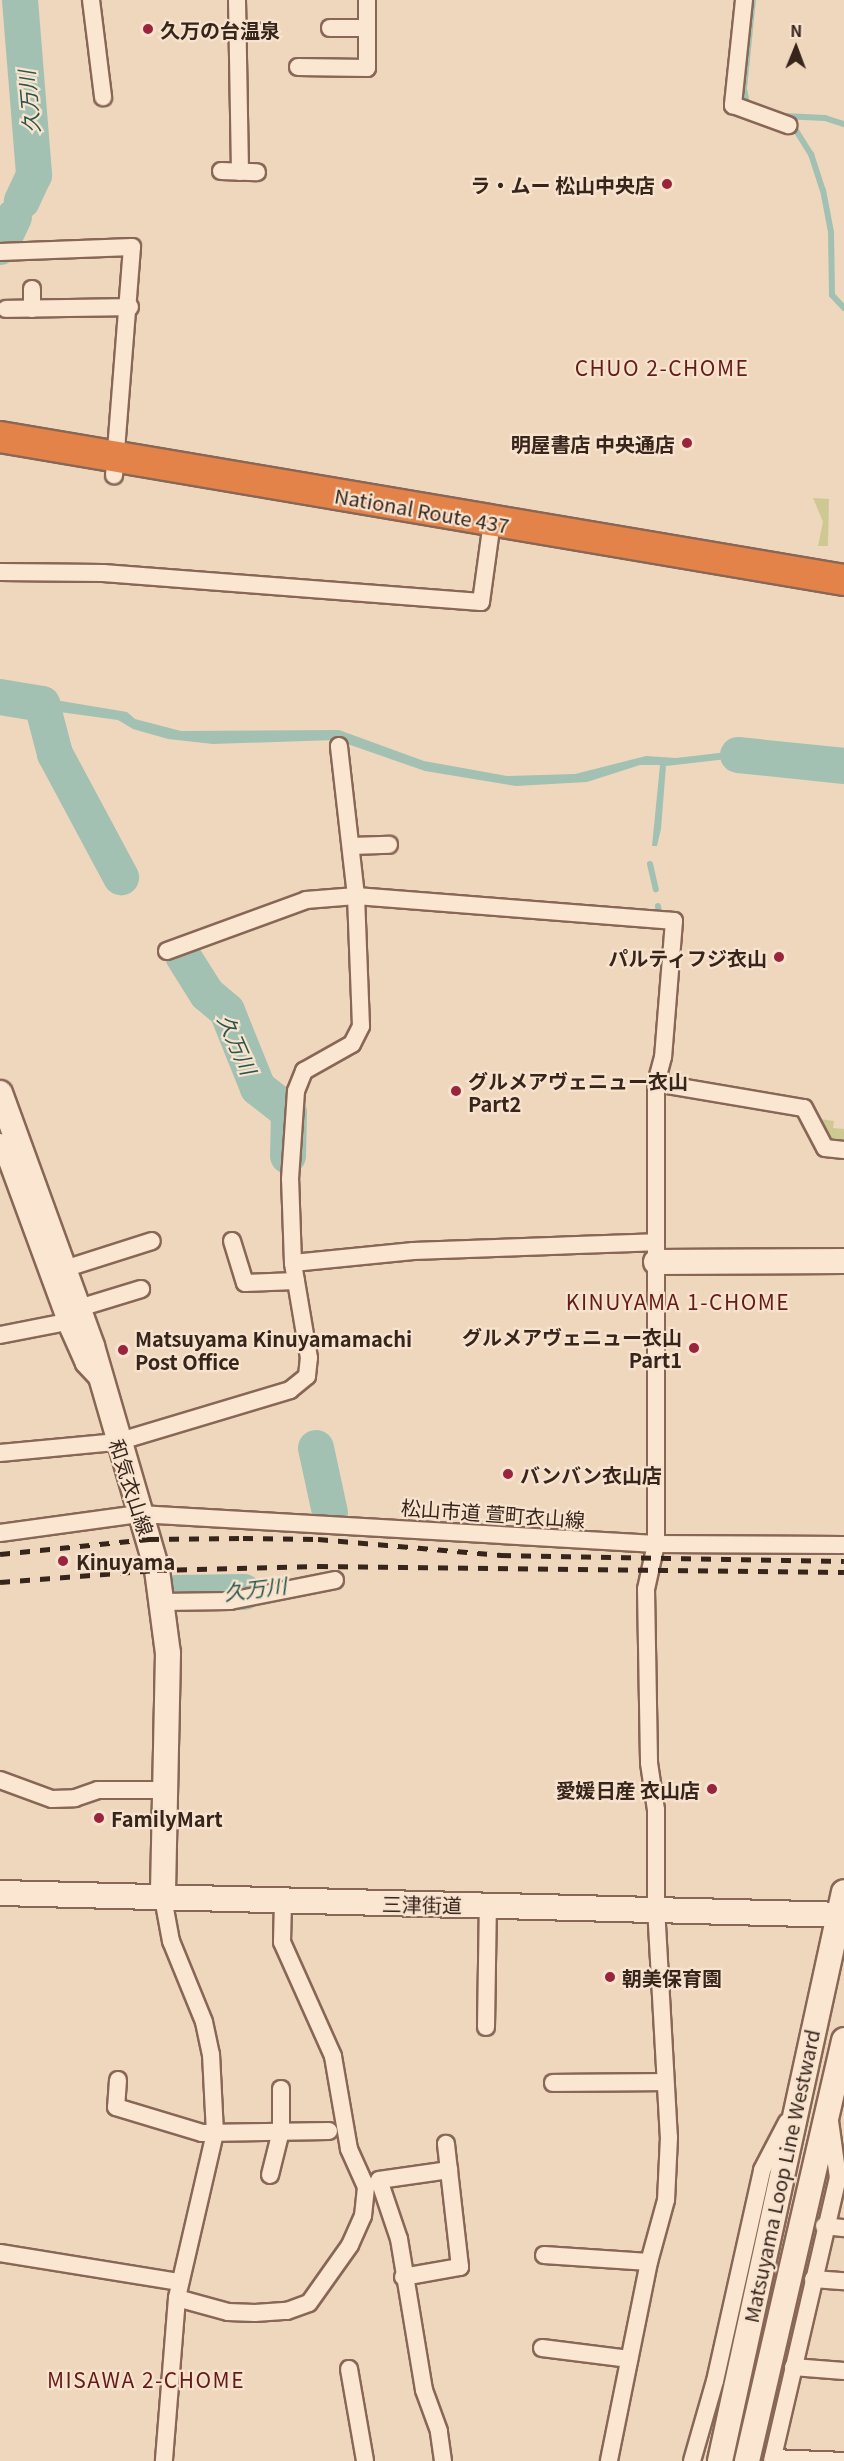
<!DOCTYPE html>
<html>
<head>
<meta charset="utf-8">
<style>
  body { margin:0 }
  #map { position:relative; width:844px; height:2461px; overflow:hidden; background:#efd7be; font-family:Georgia,"Noto Sans JP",serif }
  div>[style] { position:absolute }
  .green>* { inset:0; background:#cec992 }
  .water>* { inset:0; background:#a2c1b2 }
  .stream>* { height:6px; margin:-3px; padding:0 3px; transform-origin:3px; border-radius:3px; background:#a2c1b2 }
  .river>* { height:36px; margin:-18px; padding:0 18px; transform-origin:18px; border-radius:18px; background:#a2c1b2 }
  .roads { filter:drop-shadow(2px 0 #886756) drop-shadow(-2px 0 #886756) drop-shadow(0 2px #886756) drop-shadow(0 -2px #886756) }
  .street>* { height:16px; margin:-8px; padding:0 8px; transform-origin:8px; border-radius:8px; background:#fae6d1 }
  .secondary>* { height:24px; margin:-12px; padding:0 12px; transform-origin:12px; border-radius:12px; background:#fae6d1 }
  .highway>* { height:30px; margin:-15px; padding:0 15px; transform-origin:15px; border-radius:15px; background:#e3834a }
  .rail>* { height:4.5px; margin-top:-2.25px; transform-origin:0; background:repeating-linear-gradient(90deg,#37241b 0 10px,transparent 0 20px) }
  .dots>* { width:16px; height:16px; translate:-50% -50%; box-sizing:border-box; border:3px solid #f7e3ce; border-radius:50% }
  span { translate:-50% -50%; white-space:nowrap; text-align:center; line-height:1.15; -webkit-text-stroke:4.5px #f7e3ce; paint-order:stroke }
  .poi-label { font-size:20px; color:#37241b; font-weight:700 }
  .left { translate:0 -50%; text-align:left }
  .right { translate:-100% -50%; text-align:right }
  .street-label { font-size:20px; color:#37241b }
  .water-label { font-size:21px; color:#2a574c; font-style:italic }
  .neighbourhood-label { font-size:21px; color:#651b19; letter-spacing:1.5px }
  .north { position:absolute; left:766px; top:18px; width:60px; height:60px; -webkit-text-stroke:4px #f7e3ce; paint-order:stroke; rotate:1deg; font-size:16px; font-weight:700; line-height:24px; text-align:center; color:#37241b }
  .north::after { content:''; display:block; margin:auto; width:21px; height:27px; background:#37241b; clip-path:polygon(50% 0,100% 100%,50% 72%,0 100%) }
</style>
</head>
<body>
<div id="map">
  <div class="green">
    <i style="clip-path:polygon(813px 498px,829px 499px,828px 546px,818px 546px,823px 522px)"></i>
    <i style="clip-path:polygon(820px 1119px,834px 1121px,833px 1128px,844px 1129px,844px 1141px,830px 1140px)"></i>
  </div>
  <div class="water">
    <i style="clip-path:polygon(43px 698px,127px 712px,135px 719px,181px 731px,339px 730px,424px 761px,507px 776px,575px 774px,646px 756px,676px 758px,736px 751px,787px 759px,785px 767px,727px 759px,666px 766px,661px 829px,657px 846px,652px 846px,660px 765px,640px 765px,587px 782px,516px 786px,425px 771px,336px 740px,213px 744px,168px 739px,133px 729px,118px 720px,45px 710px)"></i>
  </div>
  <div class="stream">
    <i style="left:747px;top:104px;width:16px;rotate:-101deg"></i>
    <i style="left:744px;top:88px;width:88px;rotate:-84.2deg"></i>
    <i style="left:783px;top:116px;width:42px;rotate:2.7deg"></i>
    <i style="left:825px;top:118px;width:20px;rotate:18deg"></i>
    <i style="left:792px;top:124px;width:36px;rotate:58deg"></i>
    <i style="left:811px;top:154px;width:38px;rotate:72deg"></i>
    <i style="left:823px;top:190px;width:43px;rotate:79.2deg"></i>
    <i style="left:831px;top:232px;width:63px;rotate:89.1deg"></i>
    <i style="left:832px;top:295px;width:18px;rotate:47deg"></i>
    <i style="left:650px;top:864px;width:26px;rotate:77deg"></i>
    <i style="left:658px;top:906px;width:6px;rotate:81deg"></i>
  </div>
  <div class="river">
    <i style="left:20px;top:0;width:176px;rotate:85.4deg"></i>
    <i style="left:34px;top:175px;width:29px;rotate:115deg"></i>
    <i style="left:0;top:247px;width:33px;rotate:-65deg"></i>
    <i style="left:0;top:697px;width:43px;rotate:9.5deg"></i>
    <i style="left:42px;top:704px;width:52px;rotate:75.4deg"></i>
    <i style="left:55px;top:754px;width:140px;rotate:61.8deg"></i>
    <i style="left:738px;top:755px;width:107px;rotate:5.9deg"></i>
    <i style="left:183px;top:956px;width:45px;rotate:57.7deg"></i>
    <i style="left:207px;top:994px;width:26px;rotate:40deg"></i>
    <i style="left:227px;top:1011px;width:83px;rotate:68.1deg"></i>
    <i style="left:258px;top:1088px;width:39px;rotate:38deg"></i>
    <i style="left:289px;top:1112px;width:44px;rotate:91.3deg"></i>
    <i style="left:316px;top:1448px;width:66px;rotate:77.8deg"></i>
    <i style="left:176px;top:1593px;width:68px;rotate:-0.8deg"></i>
  </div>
  <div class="roads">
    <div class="street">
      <i style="left:91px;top:0;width:98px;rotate:82.9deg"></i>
      <i style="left:237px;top:0;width:172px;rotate:89deg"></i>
      <i style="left:744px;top:0;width:106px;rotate:96deg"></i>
      <i style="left:733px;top:105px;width:59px;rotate:20deg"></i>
      <i style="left:330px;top:28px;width:37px"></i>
      <i style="left:238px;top:31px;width:18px"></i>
      <i style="left:298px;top:67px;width:69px;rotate:0.8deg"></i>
      <i style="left:367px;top:68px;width:68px;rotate:-90deg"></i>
      <i style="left:221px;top:171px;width:36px;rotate:2deg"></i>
      <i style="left:0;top:252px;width:132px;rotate:-2.2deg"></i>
      <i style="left:132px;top:247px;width:229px;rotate:94.5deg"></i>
      <i style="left:32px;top:289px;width:20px;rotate:90deg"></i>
      <i style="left:6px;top:309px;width:124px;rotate:-0.9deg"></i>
      <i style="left:0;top:572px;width:103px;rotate:0.6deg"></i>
      <i style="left:103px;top:573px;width:379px;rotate:4.4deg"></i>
      <i style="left:481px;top:602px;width:81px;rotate:-82.2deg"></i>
      <i style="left:351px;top:846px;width:38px;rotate:-2deg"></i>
      <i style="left:167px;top:951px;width:148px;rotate:-20.1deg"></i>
      <i style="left:306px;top:900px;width:50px;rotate:-4.6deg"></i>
      <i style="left:356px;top:896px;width:319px;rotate:4.5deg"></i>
      <i style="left:674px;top:921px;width:136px;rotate:94.6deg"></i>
      <i style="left:663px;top:1057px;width:27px;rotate:105deg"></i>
      <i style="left:656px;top:1083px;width:461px;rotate:90deg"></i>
      <i style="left:656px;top:1544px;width:46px;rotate:102.5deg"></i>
      <i style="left:646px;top:1589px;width:174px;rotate:89deg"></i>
      <i style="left:649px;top:1763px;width:48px;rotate:81.5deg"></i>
      <i style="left:656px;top:1810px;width:97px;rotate:90deg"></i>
      <i style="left:656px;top:1907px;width:230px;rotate:86.8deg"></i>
      <i style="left:669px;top:2137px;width:63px;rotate:92.7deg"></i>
      <i style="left:666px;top:2200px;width:64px;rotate:105.3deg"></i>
      <i style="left:649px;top:2262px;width:203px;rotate:101.4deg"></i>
      <i style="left:656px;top:1083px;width:150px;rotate:9.6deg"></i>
      <i style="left:804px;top:1108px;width:45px;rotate:62.3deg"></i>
      <i style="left:825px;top:1148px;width:19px;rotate:6deg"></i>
      <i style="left:0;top:1142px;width:200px;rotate:69.8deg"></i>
      <i style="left:69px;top:1330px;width:37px;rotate:66deg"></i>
      <i style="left:84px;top:1364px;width:22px;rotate:47deg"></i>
      <i style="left:232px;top:1241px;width:44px;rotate:72.8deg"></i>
      <i style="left:245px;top:1283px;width:51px;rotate:-2.2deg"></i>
      <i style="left:293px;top:1263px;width:121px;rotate:-5.7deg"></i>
      <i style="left:413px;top:1251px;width:242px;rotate:-2.1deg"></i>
      <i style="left:64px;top:1269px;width:92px;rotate:-17.7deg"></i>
      <i style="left:79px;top:1308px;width:65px;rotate:-17deg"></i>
      <i style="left:0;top:1335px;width:67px;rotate:-11.1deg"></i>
      <i style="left:0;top:1453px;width:118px;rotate:-5.4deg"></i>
      <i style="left:117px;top:1442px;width:181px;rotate:-16.7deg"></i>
      <i style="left:290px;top:1390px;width:22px;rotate:-39deg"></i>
      <i style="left:307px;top:1376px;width:18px;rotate:-84deg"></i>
      <i style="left:309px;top:1358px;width:96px;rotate:-99.6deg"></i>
      <i style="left:293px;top:1263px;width:84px;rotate:-92deg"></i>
      <i style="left:290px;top:1179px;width:88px;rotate:-86.1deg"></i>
      <i style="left:296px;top:1091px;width:22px;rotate:-68deg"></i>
      <i style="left:304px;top:1071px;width:55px;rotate:-29.4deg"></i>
      <i style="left:352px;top:1044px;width:20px;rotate:-63deg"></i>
      <i style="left:361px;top:1026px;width:130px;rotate:-92.2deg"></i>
      <i style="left:356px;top:896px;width:151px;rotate:-96.5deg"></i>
      <i style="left:0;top:1533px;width:140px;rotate:-7.8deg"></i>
      <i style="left:139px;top:1514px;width:518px;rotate:3.32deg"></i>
      <i style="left:656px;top:1544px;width:188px;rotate:0.3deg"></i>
      <i style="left:162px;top:1602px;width:68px;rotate:-0.8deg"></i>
      <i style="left:230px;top:1601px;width:107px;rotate:-11.3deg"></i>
      <i style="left:0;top:1780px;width:55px;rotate:20.1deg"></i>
      <i style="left:52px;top:1799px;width:23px;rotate:-2deg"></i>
      <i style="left:75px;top:1798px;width:24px;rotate:-19deg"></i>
      <i style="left:98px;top:1790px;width:68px"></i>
      <i style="left:163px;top:1898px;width:44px;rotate:79.5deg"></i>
      <i style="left:171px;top:1941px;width:87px;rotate:67.8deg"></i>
      <i style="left:204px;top:2022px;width:33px;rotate:78deg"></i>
      <i style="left:211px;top:2054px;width:79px;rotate:87.1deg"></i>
      <i style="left:215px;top:2133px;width:169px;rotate:103deg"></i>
      <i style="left:177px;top:2298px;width:164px;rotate:94.6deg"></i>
      <i style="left:486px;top:2027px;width:122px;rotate:-89.1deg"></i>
      <i style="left:118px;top:2080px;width:27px;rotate:94deg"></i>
      <i style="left:116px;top:2107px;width:90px;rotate:16.8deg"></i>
      <i style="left:202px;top:2133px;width:127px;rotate:-0.9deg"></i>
      <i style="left:553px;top:2083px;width:112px;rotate:-0.5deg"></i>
      <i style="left:270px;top:2175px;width:45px;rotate:-76deg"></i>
      <i style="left:281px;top:2131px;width:42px;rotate:-90deg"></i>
      <i style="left:824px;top:2226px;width:20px;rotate:6deg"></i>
      <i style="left:0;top:2253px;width:182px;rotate:9.2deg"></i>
      <i style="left:544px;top:2255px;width:105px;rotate:3.8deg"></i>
      <i style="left:403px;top:2277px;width:58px;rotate:-10deg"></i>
      <i style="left:460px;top:2267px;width:124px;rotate:-96.5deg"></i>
      <i style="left:813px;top:2279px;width:31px;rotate:4deg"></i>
      <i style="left:177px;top:2298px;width:53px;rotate:15.4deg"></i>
      <i style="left:228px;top:2312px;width:27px;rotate:2deg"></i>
      <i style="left:255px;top:2313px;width:32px;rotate:-4deg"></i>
      <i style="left:287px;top:2311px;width:23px;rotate:-20deg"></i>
      <i style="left:309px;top:2303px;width:71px;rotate:-54.7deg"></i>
      <i style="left:350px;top:2245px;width:32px;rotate:-66deg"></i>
      <i style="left:363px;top:2216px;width:29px;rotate:-84deg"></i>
      <i style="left:366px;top:2187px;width:42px;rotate:-114.1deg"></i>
      <i style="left:349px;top:2149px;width:94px;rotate:-99.8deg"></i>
      <i style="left:333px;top:2056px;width:125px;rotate:-114.1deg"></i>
      <i style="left:282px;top:1942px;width:40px;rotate:-88.6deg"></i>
      <i style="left:542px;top:2348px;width:88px;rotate:7.2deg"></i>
      <i style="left:793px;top:2367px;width:51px;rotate:4.5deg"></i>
      <i style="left:349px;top:2369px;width:93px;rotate:80.1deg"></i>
      <i style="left:773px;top:2458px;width:71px;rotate:2.4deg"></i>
      <i style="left:443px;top:2461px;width:30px;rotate:-98deg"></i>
      <i style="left:439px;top:2431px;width:44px;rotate:-110.1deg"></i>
      <i style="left:424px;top:2390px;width:153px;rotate:-99.4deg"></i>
      <i style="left:399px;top:2239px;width:62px;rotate:-108.7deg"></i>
      <i style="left:379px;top:2180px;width:71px;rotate:-8.1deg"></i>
      <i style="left:692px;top:2461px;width:83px;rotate:-74deg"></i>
      <i style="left:715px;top:2381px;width:216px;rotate:-77.4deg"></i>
      <i style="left:762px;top:2170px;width:54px;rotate:-62.5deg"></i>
      <i style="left:772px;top:2461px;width:291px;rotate:-76.9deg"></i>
      <i style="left:838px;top:2178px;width:58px;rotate:-98deg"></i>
    </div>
    <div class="secondary">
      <i style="left:0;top:1093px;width:269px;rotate:70deg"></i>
      <i style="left:92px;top:1346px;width:233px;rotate:73.8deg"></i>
      <i style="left:157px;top:1570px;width:84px;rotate:82.5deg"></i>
      <i style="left:168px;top:1653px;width:245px;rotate:91.2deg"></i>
      <i style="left:656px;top:1262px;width:188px;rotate:-0.3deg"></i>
      <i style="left:0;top:1893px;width:844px;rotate:1.49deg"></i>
      <i style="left:720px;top:2461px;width:582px;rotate:-77.71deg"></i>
      <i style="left:747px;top:2461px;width:432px;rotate:-77deg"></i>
    </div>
    <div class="highway">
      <i style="left:0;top:437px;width:856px;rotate:9.62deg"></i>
    </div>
  </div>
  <div class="rail">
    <i style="left:0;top:1554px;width:150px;rotate:-5.7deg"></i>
    <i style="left:149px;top:1539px;width:94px;rotate:-0.6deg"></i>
    <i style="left:243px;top:1538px;width:75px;rotate:0.8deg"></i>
    <i style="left:318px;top:1539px;width:184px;rotate:5deg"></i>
    <i style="left:501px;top:1555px;width:343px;rotate:1deg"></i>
    <i style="left:0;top:1582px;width:157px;rotate:-4.4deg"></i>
    <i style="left:157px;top:1570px;width:161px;rotate:-1.4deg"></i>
    <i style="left:318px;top:1566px;width:526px;rotate:0.65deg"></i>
  </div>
  <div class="dots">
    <i style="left:148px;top:29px;background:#9a243b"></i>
    <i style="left:667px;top:184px;background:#9a243b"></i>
    <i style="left:687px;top:443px;background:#9a243b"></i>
    <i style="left:779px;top:957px;background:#9a243b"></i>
    <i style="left:456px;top:1091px;background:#9a243b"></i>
    <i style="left:694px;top:1348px;background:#9a243b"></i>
    <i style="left:123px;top:1350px;background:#9a243b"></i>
    <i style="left:508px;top:1474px;background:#9a243b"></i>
    <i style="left:63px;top:1561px;background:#9a243b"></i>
    <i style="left:712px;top:1789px;background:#9a243b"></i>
    <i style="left:99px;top:1818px;background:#9a243b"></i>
    <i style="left:610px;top:1977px;background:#9a243b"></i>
  </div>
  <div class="poi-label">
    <span class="left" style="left:160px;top:29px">久万の台温泉</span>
    <span class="right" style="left:655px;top:184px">ラ・ムー 松山中央店</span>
    <span class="right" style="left:675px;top:443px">明屋書店 中央通店</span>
    <span class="right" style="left:767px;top:957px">パルティフジ衣山</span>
    <span class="left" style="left:468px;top:1092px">グルメアヴェニュー衣山<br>Part2</span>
    <span class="right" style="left:682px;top:1348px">グルメアヴェニュー衣山<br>Part1</span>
    <span class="left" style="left:135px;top:1350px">Matsuyama Kinuyamamachi<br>Post Office</span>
    <span class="left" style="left:520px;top:1474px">バンバン衣山店</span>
    <span class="left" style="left:76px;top:1561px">Kinuyama</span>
    <span class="right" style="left:700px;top:1789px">愛媛日産 衣山店</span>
    <span class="left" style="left:111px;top:1818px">FamilyMart</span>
    <span class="left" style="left:622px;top:1977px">朝美保育園</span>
  </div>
  <div class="street-label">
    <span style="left:422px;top:510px;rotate:10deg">National Route 437</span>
    <span style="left:132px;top:1487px;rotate:72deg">和気衣山線</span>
    <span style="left:493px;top:1513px;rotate:4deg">松山市道 萱町衣山線</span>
    <span style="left:422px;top:1904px;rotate:1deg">三津街道</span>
    <span style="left:781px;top:2176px;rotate:-78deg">Matsuyama Loop Line Westward</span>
  </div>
  <div class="water-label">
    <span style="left:28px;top:102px;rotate:-95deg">久万川</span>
    <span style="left:238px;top:1044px;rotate:66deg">久万川</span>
    <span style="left:255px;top:1588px;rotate:-7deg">久万川</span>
  </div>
  <div class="neighbourhood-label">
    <span style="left:662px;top:367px">CHUO 2-CHOME</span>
    <span style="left:678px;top:1301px">KINUYAMA 1-CHOME</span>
    <span style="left:146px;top:2379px">MISAWA 2-CHOME</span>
  </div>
  <div class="north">N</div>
</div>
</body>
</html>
